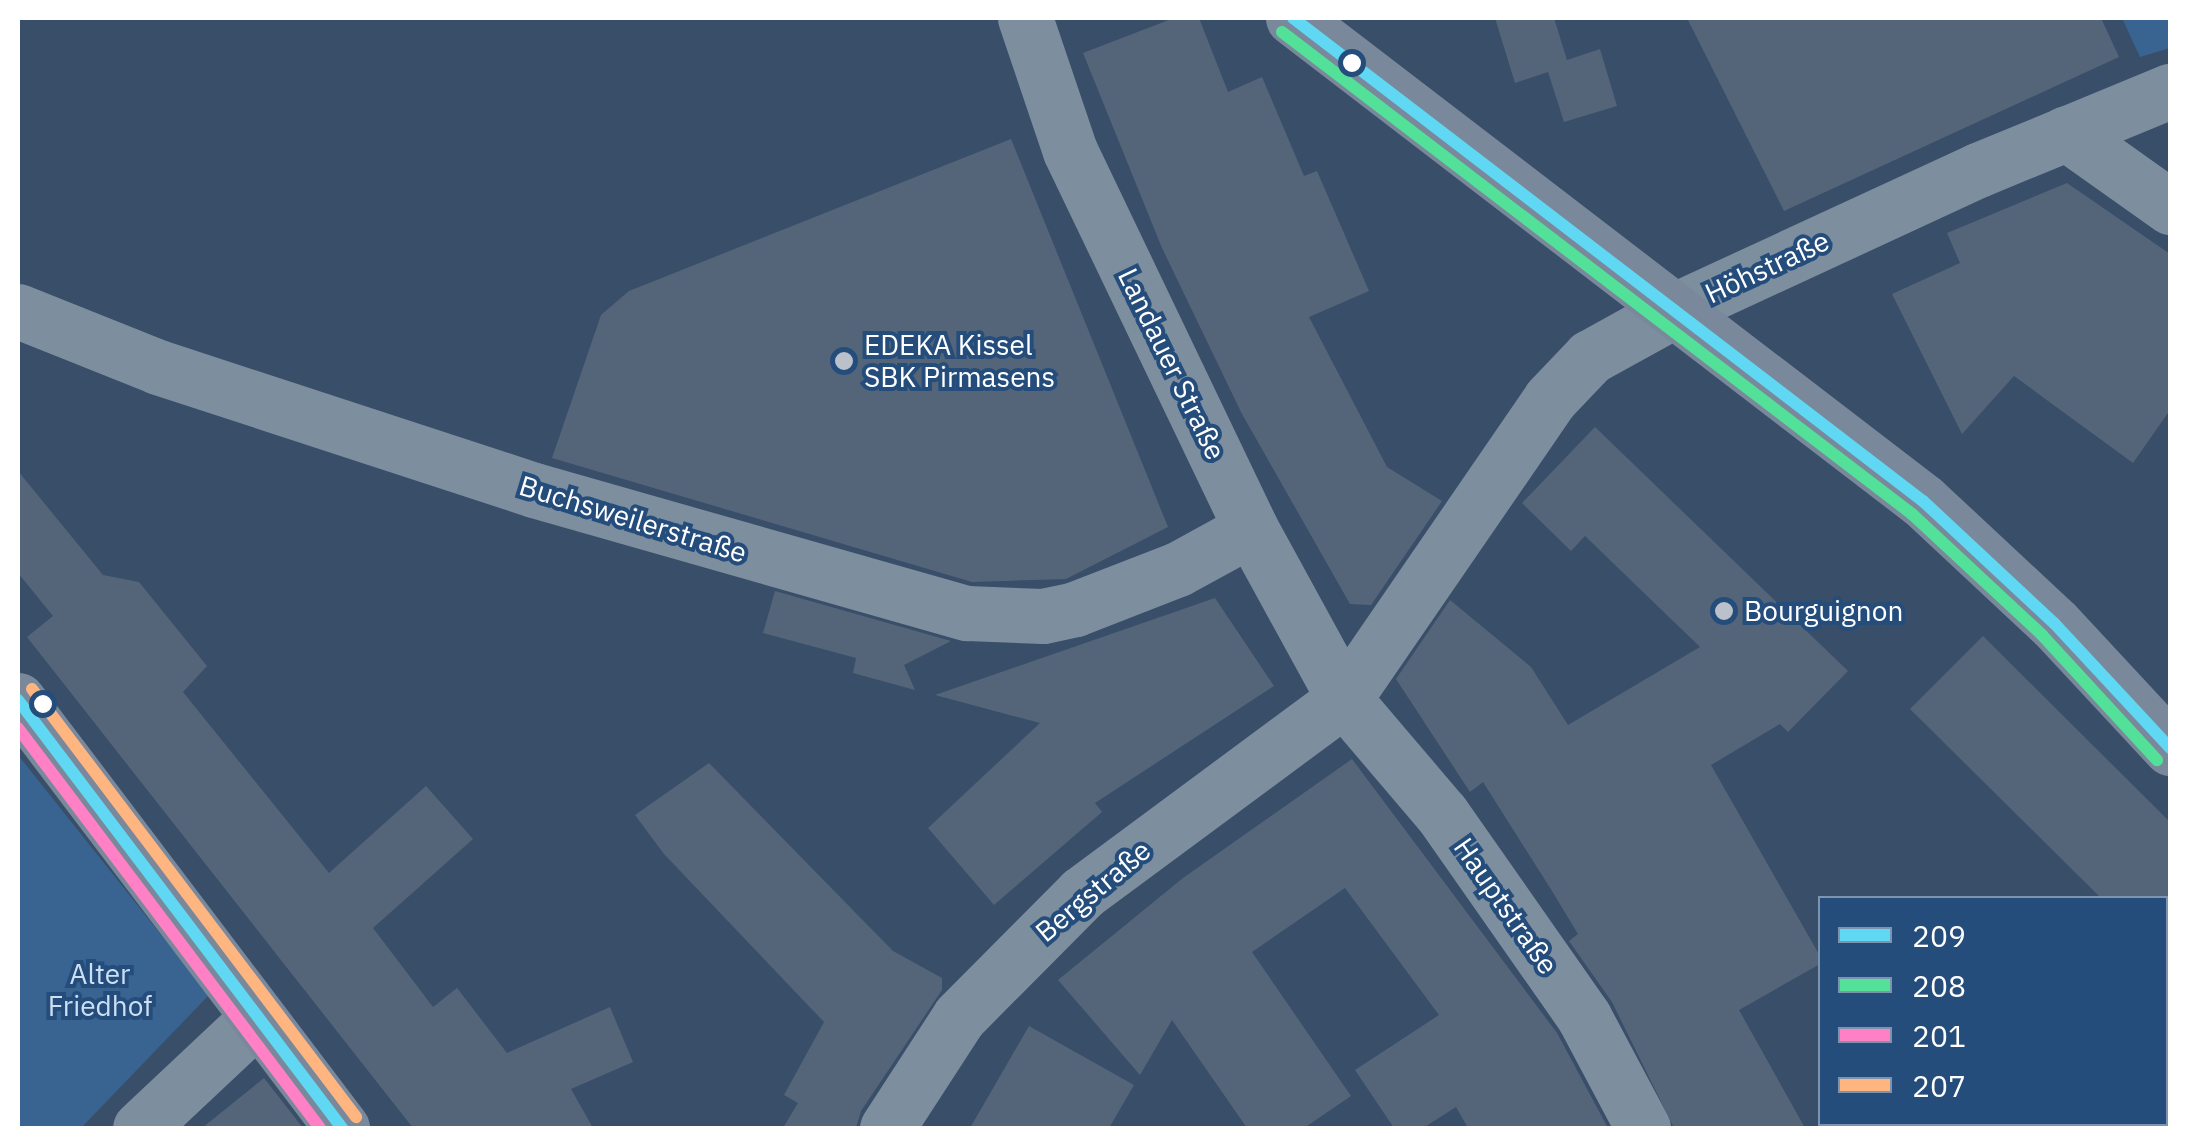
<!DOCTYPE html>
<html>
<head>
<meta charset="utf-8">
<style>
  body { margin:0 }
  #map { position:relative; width:2188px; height:1146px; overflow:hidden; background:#394e68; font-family:"IBM Plex Sans",sans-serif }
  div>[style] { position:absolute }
  .green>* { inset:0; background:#396492 }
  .building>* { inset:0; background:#54657a }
  .street>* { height:55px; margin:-27.5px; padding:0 27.5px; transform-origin:27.5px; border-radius:27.5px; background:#7d8e9f }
  .secondary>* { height:55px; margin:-27.5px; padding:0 27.5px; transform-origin:27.5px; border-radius:27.5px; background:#79899b }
  .bus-1>* { height:12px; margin:-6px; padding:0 6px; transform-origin:6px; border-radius:6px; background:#60d8f3 }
  .bus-2>* { height:12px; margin:-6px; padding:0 6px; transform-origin:6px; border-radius:6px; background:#53e098 }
  .bus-3>* { height:12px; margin:-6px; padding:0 6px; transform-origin:6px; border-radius:6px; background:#ff80c5 }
  .bus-4>* { height:12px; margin:-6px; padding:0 6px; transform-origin:6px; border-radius:6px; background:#ffb580 }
  .dots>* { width:28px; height:28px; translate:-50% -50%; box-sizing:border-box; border:5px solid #254d7c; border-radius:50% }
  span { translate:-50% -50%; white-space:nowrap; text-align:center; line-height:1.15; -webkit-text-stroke:8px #254d7c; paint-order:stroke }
  .street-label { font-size:28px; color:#fff }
  .poi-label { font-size:28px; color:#fff }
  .left { translate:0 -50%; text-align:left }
  .park-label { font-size:28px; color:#ccdff4 }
  .frame { position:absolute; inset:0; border:20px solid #fff; pointer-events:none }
  .legend { position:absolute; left:1818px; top:896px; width:350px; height:230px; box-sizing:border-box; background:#254d7c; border:2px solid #7c94b0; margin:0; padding:12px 18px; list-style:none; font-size:30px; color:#fff }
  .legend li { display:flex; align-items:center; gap:20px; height:50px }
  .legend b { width:50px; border:2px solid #7c94b0 }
</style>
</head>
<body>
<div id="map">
  <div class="green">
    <i style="clip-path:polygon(2122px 18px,2170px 18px,2170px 48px,2140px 57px)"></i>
    <i style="clip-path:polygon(18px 755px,209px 995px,81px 1128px,18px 1128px)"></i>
  </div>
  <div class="building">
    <i style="clip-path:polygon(1174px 18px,1199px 18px,1228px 92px,1262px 77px,1304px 176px,1317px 171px,1369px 291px,1309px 317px,1387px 467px,1442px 501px,1371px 605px,1350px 604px,1242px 414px,1162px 248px,1083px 53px)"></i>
    <i style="clip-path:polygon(1495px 18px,1554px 18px,1567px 60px,1600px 49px,1617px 106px,1564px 122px,1548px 72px,1515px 83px)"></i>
    <i style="clip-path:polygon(1687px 18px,2101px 18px,2119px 57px,1784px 211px)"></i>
    <i style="clip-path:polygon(1011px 139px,1168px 527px,1066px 579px,972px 582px,552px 458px,601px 315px,629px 291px)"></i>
    <i style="clip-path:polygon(2067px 183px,2170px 254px,2170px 410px,2133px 463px,2014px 376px,1962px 434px,1892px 294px,1960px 263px,1947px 233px)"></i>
    <i style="clip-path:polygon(1595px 427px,1848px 671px,1788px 732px,1780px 724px,1711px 765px,1820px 956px,1820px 964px,1739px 1010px,1805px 1128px,1674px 1128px,1612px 1002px,1569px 941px,1578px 934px,1552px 891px,1483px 782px,1470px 792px,1396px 679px,1450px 600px,1531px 667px,1568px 725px,1700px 647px,1585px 536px,1571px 551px,1522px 503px)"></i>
    <i style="clip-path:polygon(18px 471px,103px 575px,139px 582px,207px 666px,183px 692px,329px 873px,426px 786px,473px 839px,373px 928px,433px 1007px,457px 988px,507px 1053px,610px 1007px,633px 1062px,571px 1089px,593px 1128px,413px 1128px,27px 637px,53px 616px,18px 573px)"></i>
    <i style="clip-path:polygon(775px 591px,951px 641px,904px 665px,915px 690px,853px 673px,856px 658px,763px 633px)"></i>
    <i style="clip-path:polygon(1215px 598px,1274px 686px,1095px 803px,1102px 812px,994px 905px,928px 828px,1040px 723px,935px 695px)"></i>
    <i style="clip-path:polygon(1983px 636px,2170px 822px,2170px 898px,2101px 898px,1910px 709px)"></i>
    <i style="clip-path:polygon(1352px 759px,1557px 1033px,1608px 1128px,1468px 1128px,1456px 1107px,1423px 1128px,1394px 1128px,1355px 1070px,1439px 1015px,1345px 888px,1252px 952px,1351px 1096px,1304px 1128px,1247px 1128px,1172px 1020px,1140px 1075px,1058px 980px,1183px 878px)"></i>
    <i style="clip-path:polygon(709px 763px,893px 951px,942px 978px,942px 990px,861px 1111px,856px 1128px,783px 1128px,798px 1103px,784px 1095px,824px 1022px,664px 854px,635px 815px)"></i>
    <i style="clip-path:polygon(1029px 1026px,1134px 1085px,1109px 1128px,970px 1128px)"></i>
    <i style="clip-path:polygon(264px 1078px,303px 1128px,202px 1128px)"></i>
  </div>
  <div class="street">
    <i style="left:1025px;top:18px;width:140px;rotate:71.3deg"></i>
    <i style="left:1070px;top:151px;width:419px;rotate:64.4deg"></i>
    <i style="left:1251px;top:529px;width:194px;rotate:61.3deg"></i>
    <i style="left:1344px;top:699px;width:151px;rotate:49.6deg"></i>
    <i style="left:1442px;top:814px;width:248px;rotate:55deg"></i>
    <i style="left:1584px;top:1017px;width:126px;rotate:62deg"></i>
    <i style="left:2066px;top:133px;width:128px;rotate:35.4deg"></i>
    <i style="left:18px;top:311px;width:151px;rotate:21.8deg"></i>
    <i style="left:158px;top:367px;width:396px;rotate:18.1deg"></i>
    <i style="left:534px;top:490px;width:450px;rotate:15.9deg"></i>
    <i style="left:967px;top:613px;width:76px;rotate:2.3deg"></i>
    <i style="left:1043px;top:616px;width:33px;rotate:-12deg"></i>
    <i style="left:1075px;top:609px;width:110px;rotate:-21.2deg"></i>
    <i style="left:1178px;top:569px;width:83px;rotate:-28.7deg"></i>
    <i style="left:140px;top:1128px;width:161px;rotate:-43.2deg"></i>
    <i style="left:887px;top:1128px;width:132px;rotate:-57deg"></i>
    <i style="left:959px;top:1017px;width:175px;rotate:-45.2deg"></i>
    <i style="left:1082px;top:893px;width:326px;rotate:-36.5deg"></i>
    <i style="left:1344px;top:699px;width:364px;rotate:-55.5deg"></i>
    <i style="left:1550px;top:399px;width:58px;rotate:-46.4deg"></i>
    <i style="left:1590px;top:357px;width:97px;rotate:-28.9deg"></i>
    <i style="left:1675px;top:310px;width:334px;rotate:-24.8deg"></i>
    <i style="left:1978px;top:170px;width:208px;rotate:-22.4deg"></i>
  </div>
  <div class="secondary">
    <i style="left:1293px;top:18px;width:794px;rotate:37.48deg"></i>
    <i style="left:1923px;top:501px;width:179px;rotate:43deg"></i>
    <i style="left:2054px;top:623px;width:171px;rotate:47.1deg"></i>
    <i style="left:18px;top:700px;width:537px;rotate:52.87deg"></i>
  </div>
  <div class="bus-1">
    <i style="left:1293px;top:18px;width:794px;rotate:37.48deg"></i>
    <i style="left:1923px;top:501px;width:179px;rotate:43deg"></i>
    <i style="left:2054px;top:623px;width:171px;rotate:47.1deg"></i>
    <i style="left:18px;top:700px;width:537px;rotate:52.87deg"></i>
  </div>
  <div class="bus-2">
    <i style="left:1282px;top:32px;width:793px;rotate:37.42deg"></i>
    <i style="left:1912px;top:514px;width:178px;rotate:42.9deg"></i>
    <i style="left:2042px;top:635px;width:170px;rotate:47.4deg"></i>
  </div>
  <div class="bus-3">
    <i style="left:18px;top:728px;width:501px;rotate:52.95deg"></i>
  </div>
  <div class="bus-4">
    <i style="left:32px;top:689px;width:537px;rotate:52.87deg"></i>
  </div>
  <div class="dots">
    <i style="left:1352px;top:63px;background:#fff"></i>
    <i style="left:844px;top:361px;background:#bac1ca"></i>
    <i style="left:1724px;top:611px;background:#bac1ca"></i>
    <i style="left:43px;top:704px;background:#fff"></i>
  </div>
  <div class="street-label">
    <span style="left:1767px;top:267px;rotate:-25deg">Höhstraße</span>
    <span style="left:1172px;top:364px;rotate:64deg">Landauer Straße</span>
    <span style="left:633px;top:519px;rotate:17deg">Buchsweilerstraße</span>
    <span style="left:1093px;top:891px;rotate:-40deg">Bergstraße</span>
    <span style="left:1506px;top:906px;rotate:55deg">Hauptstraße</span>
  </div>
  <div class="poi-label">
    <span class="left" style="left:864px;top:361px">EDEKA Kissel<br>SBK Pirmasens</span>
    <span class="left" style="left:1744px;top:611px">Bourguignon</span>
  </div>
  <div class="park-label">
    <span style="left:100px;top:990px">Alter<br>Friedhof</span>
  </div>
  <div class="frame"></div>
  <ul class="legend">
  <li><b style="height:12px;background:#60d8f3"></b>209</li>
  <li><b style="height:12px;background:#53e098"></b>208</li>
  <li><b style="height:12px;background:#ff80c5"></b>201</li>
  <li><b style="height:12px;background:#ffb580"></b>207</li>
  </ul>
</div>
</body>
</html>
